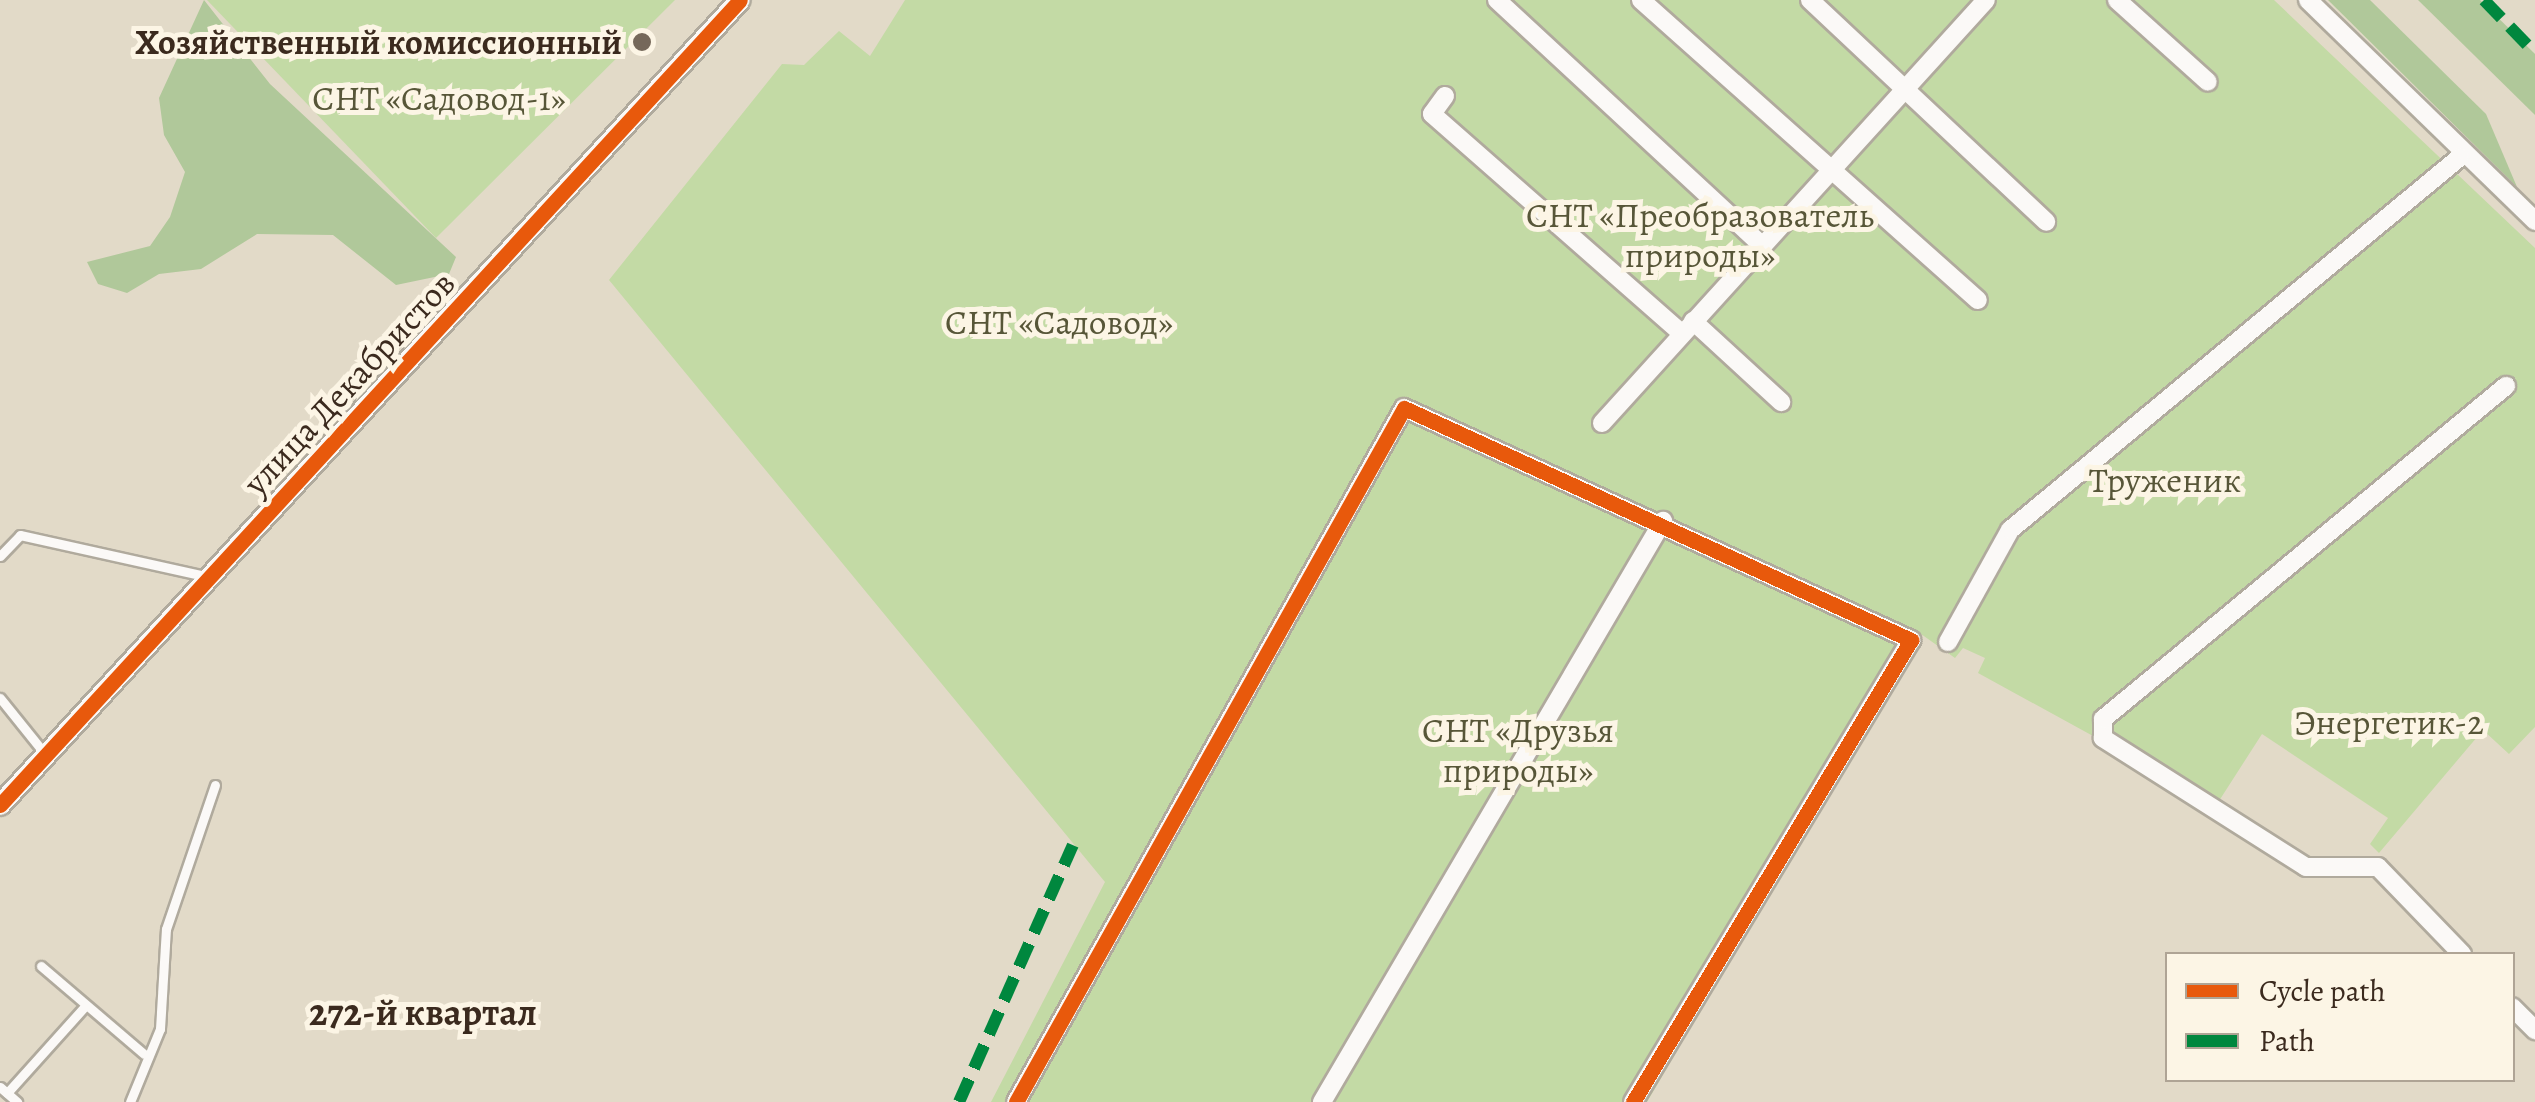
<!DOCTYPE html>
<html>
<head>
<meta charset="utf-8">
<style>
  body { margin:0 }
  #map { position:relative; width:2535px; height:1102px; overflow:hidden; background:#e2dac8; font-family:Alegreya,serif }
  div>[style] { position:absolute }
  .green>* { inset:0; background:#c3daa5 }
  .forest>* { inset:0; background:#b0c89a }
  .roads { filter:drop-shadow(2px 0 #b0aa9d) drop-shadow(-2px 0 #b0aa9d) drop-shadow(0 2px #b0aa9d) drop-shadow(0 -2px #b0aa9d) }
  .service>* { height:9px; margin:-4.5px; padding:0 4.5px; transform-origin:4.5px; border-radius:4.5px; background:#fbf9f7 }
  .minor>* { height:18px; margin:-9px; padding:0 9px; transform-origin:9px; border-radius:9px; background:#fbf9f7 }
  .tertiary>* { height:20px; margin:-10px; padding:0 10px; transform-origin:10px; border-radius:10px; background:#fbf9f7 }
  .quiet>* { height:12px; margin-top:-6px; transform-origin:0; background:repeating-linear-gradient(90deg,#00873e 0 25px,transparent 0 37px) }
  .cycleway>* { height:15px; margin:-7.5px; padding:0 7.5px; transform-origin:7.5px; border-radius:7.5px; background:#e8590c }
  .dots>* { width:28px; height:28px; translate:-50% -50%; box-sizing:border-box; border:5px solid #fcf5e5; border-radius:50% }
  span { translate:-50% -50%; white-space:nowrap; text-align:center; line-height:1.15; -webkit-text-stroke:10px #fcf5e5; paint-order:stroke }
  .poi-label { font-size:35px; color:#3b2a1e; font-weight:700 }
  .right { translate:-100% -50%; text-align:right }
  .park-label { font-size:35px; color:#575638 }
  .street-label { font-size:35px; color:#3b2a1e }
  .neighbourhood-label { font-size:38px; color:#3b2a1e; font-weight:700 }
  .legend { position:absolute; left:2165px; top:952px; width:350px; height:130px; box-sizing:border-box; background:#fcf5e5; border:2px solid #afa495; margin:0; padding:12px 18px; list-style:none; font-size:30px; color:#3b2a1e }
  .legend li { display:flex; align-items:center; gap:20px; height:50px }
  .legend b { width:50px; border:2px solid #afa495 }
</style>
</head>
<body>
<div id="map">
  <div class="green">
    <i style="clip-path:polygon(207px 0,675px 0,436px 238px)"></i>
    <i style="clip-path:polygon(905px 0,2274px 0,2535px 248px,2535px 727px,2509px 754px,2483px 730px,2379px 853px,2370px 844px,2388px 818px,2262px 734px,2217px 804px,1978px 673px,1985px 658px,1963px 648px,1955px 658px,1921px 634px,1647px 1102px,991px 1102px,1105px 882px,609px 280px,782px 64px,804px 65px,839px 31px,870px 56px)"></i>
  </div>
  <div class="forest">
    <i style="clip-path:polygon(204px 0,270px 84px,456px 257px,449px 274px,396px 285px,333px 235px,257px 234px,201px 269px,159px 274px,127px 293px,98px 284px,87px 262px,150px 246px,170px 217px,185px 172px,164px 135px,159px 98px)"></i>
    <i style="clip-path:polygon(2328px 0,2370px 0,2486px 114px,2517px 187px)"></i>
    <i style="clip-path:polygon(2418px 0,2480px 0,2535px 54px,2535px 115px)"></i>
  </div>
  <div class="roads">
    <div class="service">
      <i style="left:0;top:556px;width:29px;rotate:-46deg"></i>
      <i style="left:20px;top:535px;width:194px;rotate:12.5deg"></i>
      <i style="left:0;top:698px;width:72px;rotate:51.2deg"></i>
      <i style="left:41px;top:966px;width:135px;rotate:40.5deg"></i>
      <i style="left:0;top:1087px;width:23px;rotate:41deg"></i>
      <i style="left:7px;top:1093px;width:118px;rotate:-48.1deg"></i>
      <i style="left:130px;top:1102px;width:79px;rotate:-67.7deg"></i>
      <i style="left:160px;top:1029px;width:100px;rotate:-86.6deg"></i>
      <i style="left:166px;top:929px;width:152px;rotate:-71.2deg"></i>
    </div>
    <div class="minor">
      <i style="left:1497px;top:0;width:361px;rotate:42.8deg"></i>
      <i style="left:1641px;top:0;width:451px;rotate:41.7deg"></i>
      <i style="left:1810px;top:0;width:324px;rotate:43.2deg"></i>
      <i style="left:2117px;top:0;width:122px;rotate:42deg"></i>
      <i style="left:2308px;top:0;width:317px;rotate:44.2deg"></i>
      <i style="left:1445px;top:96px;width:22px;rotate:126deg"></i>
      <i style="left:1432px;top:114px;width:333px;rotate:41.3deg"></i>
      <i style="left:1693px;top:321px;width:120px;rotate:42.6deg"></i>
      <i style="left:1602px;top:423px;width:571px;rotate:-47.77deg"></i>
      <i style="left:1948px;top:642px;width:128px;rotate:-61deg"></i>
      <i style="left:2010px;top:530px;width:584px;rotate:-39.65deg"></i>
      <i style="left:2462px;top:954px;width:121px;rotate:-134deg"></i>
      <i style="left:2378px;top:867px;width:72px;rotate:180deg"></i>
      <i style="left:2306px;top:867px;width:241px;rotate:-147.6deg"></i>
      <i style="left:2103px;top:738px;width:19px;rotate:-90deg"></i>
      <i style="left:2103px;top:719px;width:523px;rotate:-39.57deg"></i>
      <i style="left:2512px;top:1007px;width:33px;rotate:45deg"></i>
      <i style="left:1016px;top:1102px;width:795px;rotate:-60.79deg"></i>
      <i style="left:1404px;top:408px;width:558px;rotate:24.59deg"></i>
      <i style="left:1911px;top:640px;width:539px;rotate:121.04deg"></i>
      <i style="left:1322px;top:1102px;width:674px;rotate:-59.59deg"></i>
    </div>
    <div class="tertiary">
      <i style="left:0;top:805px;width:1093px;rotate:-47.41deg"></i>
    </div>
  </div>
  <div class="quiet">
    <i style="left:2484px;top:0;width:74px;rotate:46.1deg"></i>
    <i style="left:959px;top:1102px;width:281px;rotate:-66.1deg"></i>
  </div>
  <div class="cycleway">
    <i style="left:0;top:805px;width:1093px;rotate:-47.41deg"></i>
    <i style="left:1016px;top:1102px;width:795px;rotate:-60.79deg"></i>
    <i style="left:1404px;top:408px;width:558px;rotate:24.59deg"></i>
    <i style="left:1911px;top:640px;width:539px;rotate:121.04deg"></i>
  </div>
  <div class="dots">
    <i style="left:642px;top:42px;background:#75685a"></i>
  </div>
  <div class="poi-label">
    <span class="right" style="left:622px;top:42px">Хозяйственный комиссионный</span>
  </div>
  <div class="park-label">
    <span style="left:439px;top:98px">СНТ «Садовод-1»</span>
    <span style="left:1700px;top:235px">СНТ «Преобразователь<br>природы»</span>
    <span style="left:1059px;top:322px">СНТ «Садовод»</span>
    <span style="left:2165px;top:480px">Труженик</span>
    <span style="left:2389px;top:722px">Энергетик-2</span>
    <span style="left:1518px;top:750px">СНТ «Друзья<br>природы»</span>
  </div>
  <div class="street-label">
    <span style="left:349px;top:383px;rotate:-47deg">улица Декабристов</span>
  </div>
  <div class="neighbourhood-label">
    <span style="left:423px;top:1013px">272-й квартал</span>
  </div>
  <ul class="legend">
  <li><b style="height:12px;background:#e8590c"></b>Cycle path</li>
  <li><b style="height:12px;background:#00873e"></b>Path</li>
  </ul>
</div>
</body>
</html>
